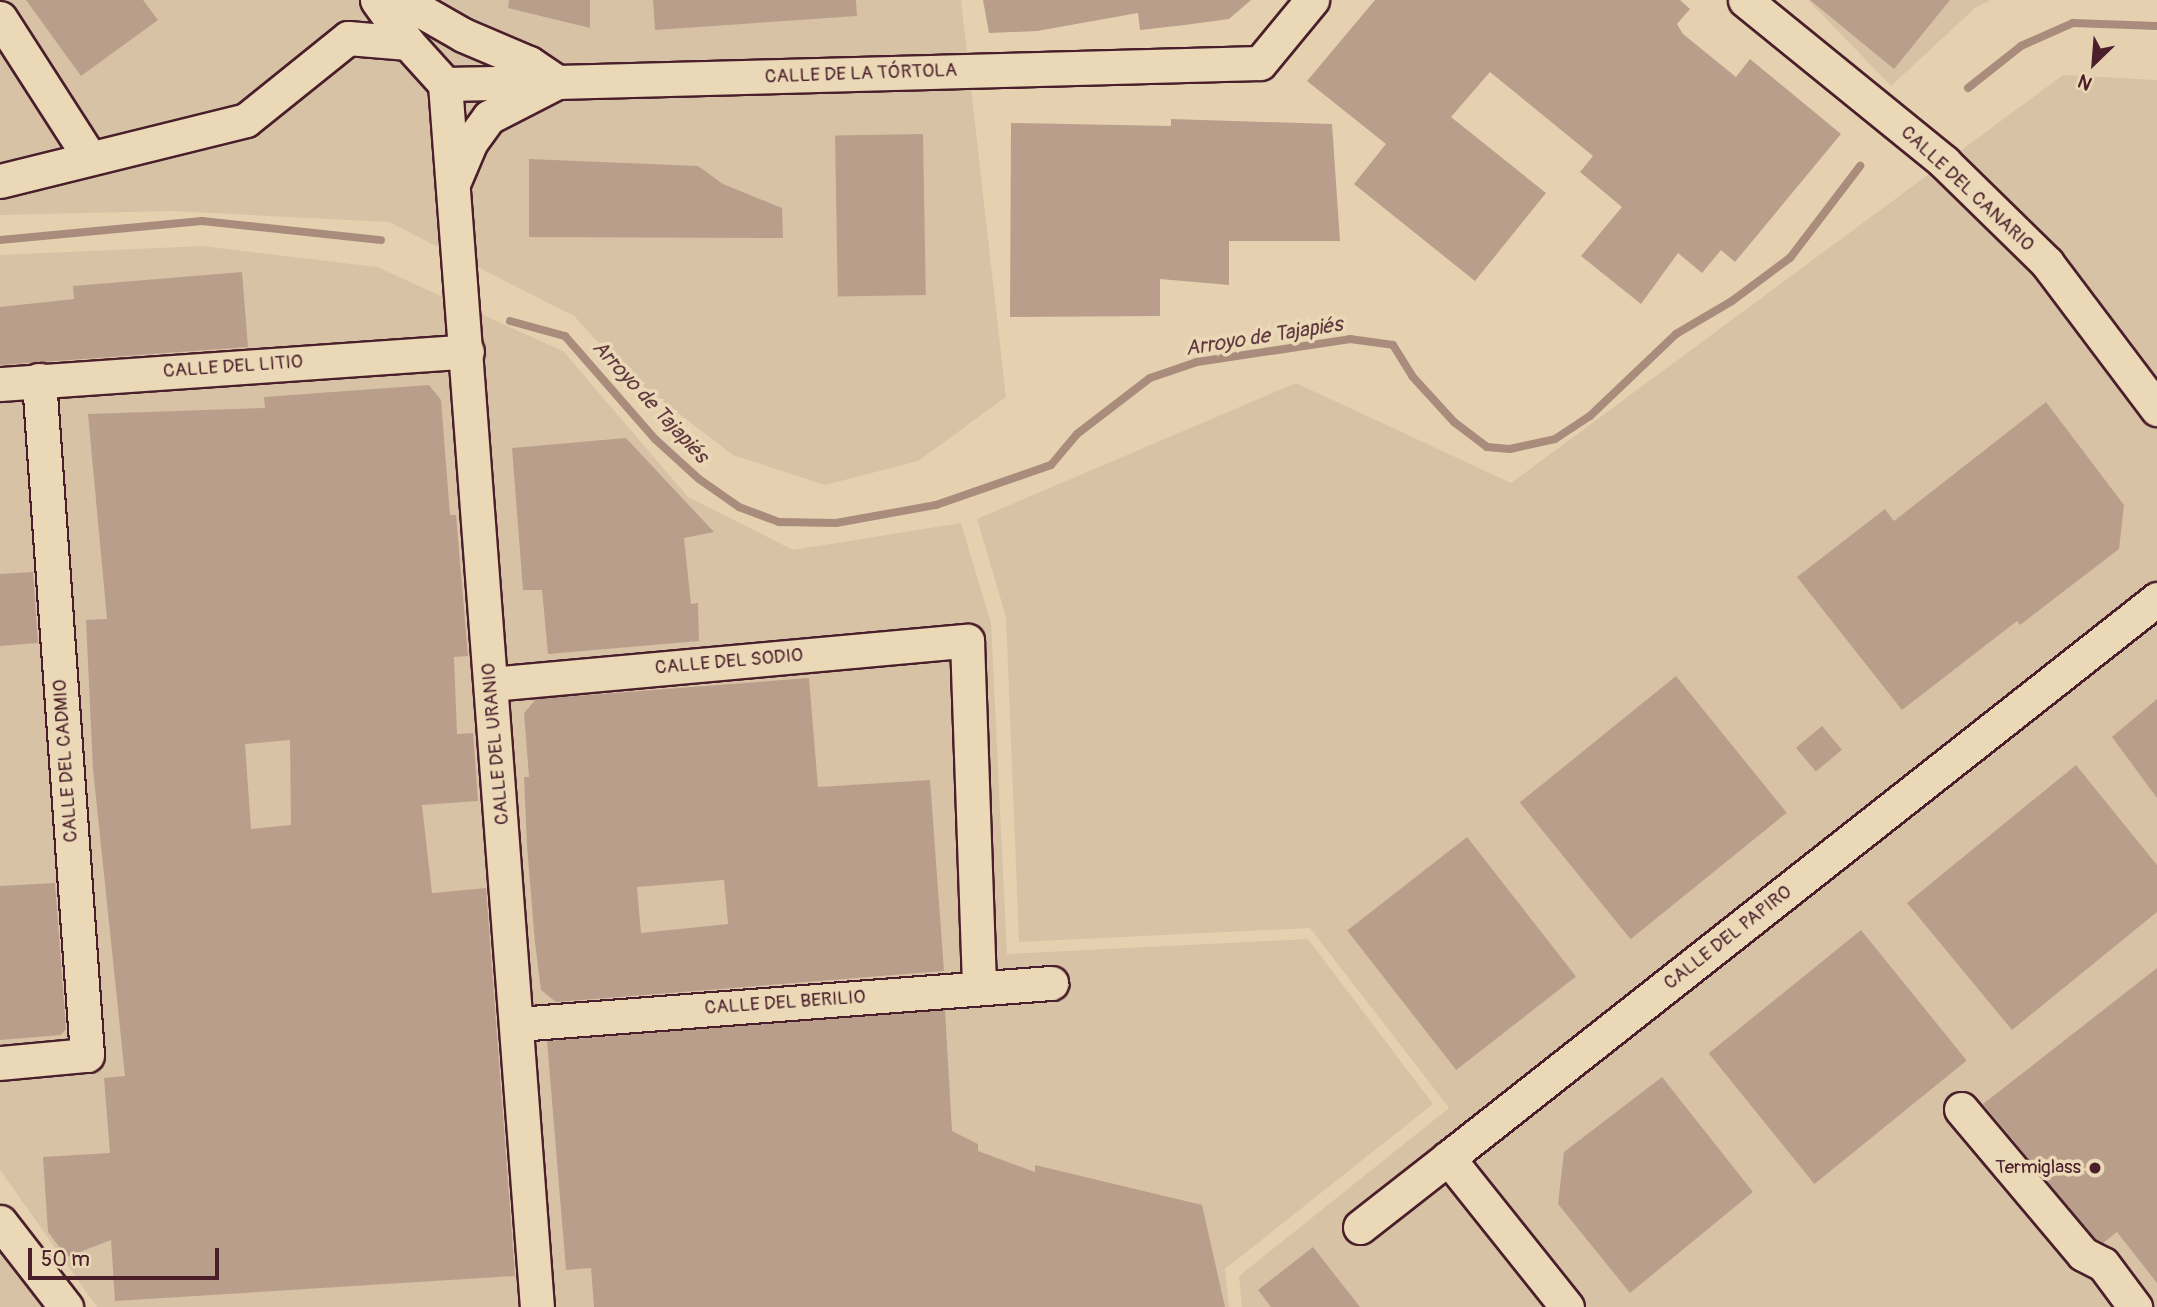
<!DOCTYPE html>
<html>
<head>
<meta charset="utf-8">
<style>
  body { margin:0 }
  #map { position:relative; width:2157px; height:1307px; overflow:hidden; background:#e5d1b0; font-family:Pangolin,sans-serif }
  div>[style] { position:absolute }
  .built>* { inset:0; background:#d8c2a5 }
  .stream>* { height:8px; margin:-4px; padding:0 4px; transform-origin:4px; border-radius:4px; background:#aa8c7d }
  .building>* { inset:0; background:#b99f8b; transform-origin:0 0 }
  .roads { filter:drop-shadow(2px 0 #4a1f2b) drop-shadow(-2px 0 #4a1f2b) drop-shadow(0 2px #4a1f2b) drop-shadow(0 -2px #4a1f2b) }
  .minor>* { height:33px; margin:-16.5px; padding:0 16.5px; transform-origin:16.5px; border-radius:16.5px; background:#ebd8b6 }
  .dots>* { width:19px; height:19px; translate:-50% -50%; box-sizing:border-box; border:4px solid #ebd8b6; border-radius:50% }
  span { translate:-50% -50%; white-space:nowrap; text-align:center; line-height:1.15; -webkit-text-stroke:7px #ebd8b6; paint-order:stroke }
  .street-label { font-size:19px; color:#4a1f2b }
  .poi-label { font-size:19px; color:#4a1f2b }
  .right { translate:-100% -50%; text-align:right }
  .water-label { font-size:21px; color:#623a40; font-style:italic }
  .north { position:absolute; left:2059px; top:28px; width:70px; height:70px; -webkit-text-stroke:5px #ebd8b6; paint-order:stroke; rotate:205deg; font-size:19px; font-weight:700; line-height:28px; text-align:center; color:#4a1f2b }
  .north::after { content:''; display:block; margin:auto; width:24px; height:32px; background:#4a1f2b; clip-path:polygon(50% 0,100% 100%,50% 72%,0 100%) }
  .scale { position:absolute; left:28px; top:1248px; width:191px; height:32px; box-sizing:border-box; border:4px solid #4a1f2b; border-top:0; padding-left:9px; font-size:21px; line-height:24px; white-space:nowrap; color:#4a1f2b; -webkit-text-stroke:5px #ebd8b6; paint-order:stroke }
</style>
</head>
<body>
<div id="map">
  <div class="built">
    <i style="clip-path:polygon(0 0,961px 0,1006px 397px,918px 461px,825px 485px,733px 455px,627px 374px,574px 316px,389px 222px,173px 211px,0 215px)"></i>
    <i style="clip-path:polygon(1808px 0,1991px 0,1975px 8px,1891px 86px)"></i>
    <i style="clip-path:polygon(2063px 75px,2157px 80px,2157px 1307px,1242px 1307px,1239px 1276px,1449px 1108px,1310px 928px,1019px 942px,1006px 617px,977px 519px,1296px 383px,1511px 483px)"></i>
    <i style="clip-path:polygon(202px 246px,377px 267px,563px 351px,688px 497px,793px 550px,961px 523px,991px 623px,1007px 954px,1308px 939px,1433px 1104px,1225px 1269px,1229px 1307px,97px 1307px,0 1170px,0 255px)"></i>
    <i style="clip-path:polygon(0 1239px,46px 1307px,0 1307px)"></i>
  </div>
  <div class="stream">
    <i style="left:1968px;top:88px;width:68px;rotate:-38.4deg"></i>
    <i style="left:2021px;top:46px;width:57px;rotate:-23.9deg"></i>
    <i style="left:2073px;top:23px;width:84px;rotate:2deg"></i>
    <i style="left:0;top:240px;width:203px;rotate:-5.4deg"></i>
    <i style="left:202px;top:221px;width:180px;rotate:6.1deg"></i>
    <i style="left:510px;top:321px;width:57px;rotate:15.3deg"></i>
    <i style="left:565px;top:336px;width:137px;rotate:48.9deg"></i>
    <i style="left:655px;top:439px;width:59px;rotate:42.3deg"></i>
    <i style="left:699px;top:479px;width:49px;rotate:35deg"></i>
    <i style="left:739px;top:507px;width:43px;rotate:20.6deg"></i>
    <i style="left:779px;top:522px;width:57px;rotate:1deg"></i>
    <i style="left:836px;top:523px;width:102px;rotate:-10.2deg"></i>
    <i style="left:936px;top:505px;width:122px;rotate:-19.2deg"></i>
    <i style="left:1051px;top:465px;width:40px;rotate:-50deg"></i>
    <i style="left:1077px;top:434px;width:92px;rotate:-37.5deg"></i>
    <i style="left:1150px;top:378px;width:50px;rotate:-18.8deg"></i>
    <i style="left:1197px;top:362px;width:155px;rotate:-8.5deg"></i>
    <i style="left:1350px;top:339px;width:43px;rotate:7.9deg"></i>
    <i style="left:1393px;top:345px;width:36px;rotate:58deg"></i>
    <i style="left:1412px;top:376px;width:62px;rotate:47.6deg"></i>
    <i style="left:1454px;top:422px;width:41px;rotate:37.1deg"></i>
    <i style="left:1487px;top:447px;width:23px;rotate:5deg"></i>
    <i style="left:1510px;top:449px;width:46px;rotate:-12.5deg"></i>
    <i style="left:1555px;top:439px;width:42px;rotate:-33.3deg"></i>
    <i style="left:1590px;top:416px;width:119px;rotate:-43.6deg"></i>
    <i style="left:1676px;top:334px;width:65px;rotate:-30.5deg"></i>
    <i style="left:1732px;top:301px;width:72px;rotate:-36.6deg"></i>
    <i style="left:1790px;top:258px;width:116px;rotate:-52.7deg"></i>
  </div>
  <div class="building">
    <i style="clip-path:polygon(26px 0,143px 0,158px 20px,81px 76px)"></i>
    <i style="clip-path:polygon(509px 0,590px 0,590px 28px,508px 8px)"></i>
    <i style="clip-path:polygon(653px 0,856px 0,857px 16px,655px 30px)"></i>
    <i style="clip-path:polygon(983px 0,1251px 0,1229px 19px,1185px 25px,1140px 30px,1138px 13px,1037px 31px,989px 33px)"></i>
    <i style="clip-path:polygon(1375px 0,1680px 0,1690px 9px,1677px 24px,1683px 34px,1736px 77px,1750px 59px,1841px 134px,1735px 262px,1721px 250px,1702px 273px,1678px 253px,1641px 304px,1581px 256px,1622px 207px,1580px 172px,1593px 156px,1490px 72px,1451px 117px,1546px 193px,1475px 281px,1354px 184px,1386px 144px,1307px 81px)"></i>
    <i style="clip-path:polygon(1810px 0,1950px 0,1894px 69px)"></i>
    <i style="clip-path:polygon(1171px 119px,1332px 124px,1340px 241px,1229px 241px,1229px 285px,1160px 279px,1160px 316px,1010px 317px,1011px 123px,1171px 126px)"></i>
    <i style="left:923px;top:134px;width:161px;height:88px;rotate:89deg"></i>
    <i style="clip-path:polygon(529px 159px,698px 166px,723px 184px,782px 208px,783px 238px,529px 237px)"></i>
    <i style="clip-path:polygon(242px 272px,248px 347px,0 365px,0 307px,74px 299px,73px 286px)"></i>
    <i style="clip-path:polygon(evenodd,429px 385px,441px 400px,450px 515px,456px 515px,468px 656px,454px 657px,457px 734px,473px 733px,478px 801px,422px 805px,432px 893px,486px 888px,515px 1276px,115px 1301px,111px 1240px,67px 1257px,48px 1232px,43px 1157px,110px 1153px,104px 1078px,125px 1076px,93px 769px,86px 620px,107px 619px,88px 414px,265px 408px,264px 397px,429px 385px,290px 740px,291px 825px,251px 829px,245px 744px,290px 740px)"></i>
    <i style="clip-path:polygon(2046px 402px,2124px 505px,2119px 549px,2020px 625px,2017px 621px,1902px 710px,1797px 577px,1885px 509px,1894px 521px)"></i>
    <i style="clip-path:polygon(626px 438px,714px 532px,684px 538px,691px 604px,698px 603px,699px 641px,548px 654px,542px 590px,523px 590px,512px 448px)"></i>
    <i style="clip-path:polygon(33px 572px,38px 643px,0 646px,0 574px)"></i>
    <i style="left:1676px;top:676px;width:176px;height:201px;rotate:51deg"></i>
    <i style="clip-path:polygon(evenodd,809px 678px,818px 787px,930px 780px,944px 971px,556px 1002px,541px 990px,535px 943px,527px 846px,524px 777px,529px 777px,524px 713px,536px 699px,809px 678px,724px 880px,728px 924px,641px 933px,637px 887px,724px 880px)"></i>
    <i style="clip-path:polygon(2157px 699px,2157px 798px,2112px 737px)"></i>
    <i style="left:1822px;top:726px;width:31px;height:34px;rotate:50deg"></i>
    <i style="clip-path:polygon(2076px 765px,2157px 865px,2157px 912px,2012px 1030px,1907px 903px)"></i>
    <i style="left:1467px;top:837px;width:177px;height:152px;rotate:52deg"></i>
    <i style="clip-path:polygon(55px 883px,66px 1029px,61px 1035px,0 1040px,0 886px)"></i>
    <i style="left:1861px;top:930px;width:168px;height:196px;rotate:51deg"></i>
    <i style="clip-path:polygon(2157px 968px,2157px 1283px,2117px 1232px,2103px 1243px,2095px 1239px,1983px 1104px)"></i>
    <i style="clip-path:polygon(945px 1010px,952px 1131px,978px 1144px,978px 1151px,1035px 1172px,1035px 1165px,1202px 1205px,1225px 1307px,594px 1307px,591px 1268px,566px 1270px,547px 1041px)"></i>
    <i style="clip-path:polygon(1662px 1077px,1753px 1192px,1630px 1293px,1558px 1204px,1564px 1152px)"></i>
    <i style="clip-path:polygon(1313px 1247px,1360px 1307px,1271px 1307px,1258px 1290px)"></i>
  </div>
  <div class="roads">
    <div class="minor">
      <i style="left:377px;top:0;width:53px;rotate:54.2deg"></i>
      <i style="left:408px;top:43px;width:55px;rotate:47.9deg"></i>
      <i style="left:445px;top:84px;width:1226px;rotate:85.7deg"></i>
      <i style="left:402px;top:0;width:70px;rotate:29.8deg"></i>
      <i style="left:463px;top:35px;width:72px;rotate:23deg"></i>
      <i style="left:529px;top:63px;width:34px;rotate:34deg"></i>
      <i style="left:557px;top:82px;width:703px;rotate:-1.55deg"></i>
      <i style="left:1260px;top:63px;width:82px;rotate:-50.5deg"></i>
      <i style="left:1745px;top:0;width:257px;rotate:39.1deg"></i>
      <i style="left:1944px;top:162px;width:144px;rotate:44.4deg"></i>
      <i style="left:2047px;top:263px;width:183px;rotate:53deg"></i>
      <i style="left:0;top:18px;width:166px;rotate:57.3deg"></i>
      <i style="left:445px;top:84px;width:99px;rotate:-1.2deg"></i>
      <i style="left:455px;top:179px;width:39px;rotate:-67deg"></i>
      <i style="left:470px;top:143px;width:32px;rotate:-54deg"></i>
      <i style="left:489px;top:117px;width:76px;rotate:-27.2deg"></i>
      <i style="left:0;top:181px;width:253px;rotate:-13.9deg"></i>
      <i style="left:246px;top:120px;width:131px;rotate:-38.8deg"></i>
      <i style="left:348px;top:38px;width:60px;rotate:4.8deg"></i>
      <i style="left:0;top:384px;width:468px;rotate:-4deg"></i>
      <i style="left:491px;top:684px;width:478px;rotate:-5.2deg"></i>
      <i style="left:967px;top:641px;width:346px;rotate:88deg"></i>
      <i style="left:518px;top:1024px;width:535px;rotate:-4.4deg"></i>
      <i style="left:0;top:1063px;width:87px;rotate:-5.3deg"></i>
      <i style="left:87px;top:1055px;width:677px;rotate:-94.07deg"></i>
      <i style="left:1961px;top:1109px;width:189px;rotate:49.9deg"></i>
      <i style="left:2083px;top:1254px;width:22px;rotate:27deg"></i>
      <i style="left:2103px;top:1264px;width:54px;rotate:53.3deg"></i>
      <i style="left:0;top:1222px;width:108px;rotate:52.2deg"></i>
      <i style="left:1360px;top:1227px;width:112px;rotate:-38.1deg"></i>
      <i style="left:1567px;top:1307px;width:191px;rotate:-128.6deg"></i>
      <i style="left:1448px;top:1158px;width:903px;rotate:-38.25deg"></i>
    </div>
  </div>
  <div class="dots">
    <i style="left:2095px;top:1168px;background:#4a1f2b"></i>
  </div>
  <div class="street-label">
    <span style="left:861px;top:74px;rotate:-2deg">CALLE DE LA TÓRTOLA</span>
    <span style="left:1967px;top:189px;rotate:43deg">CALLE DEL CANARIO</span>
    <span style="left:233px;top:367px;rotate:-4deg">CALLE DEL LITIO</span>
    <span style="left:729px;top:662px;rotate:-5deg">CALLE DEL SODIO</span>
    <span style="left:496px;top:744px;rotate:-95deg">CALLE DEL URANIO</span>
    <span style="left:66px;top:761px;rotate:-94deg">CALLE DEL CADMIO</span>
    <span style="left:1728px;top:938px;rotate:-38deg">CALLE DEL PAPIRO</span>
    <span style="left:785px;top:1003px;rotate:-4deg">CALLE DEL BERILIO</span>
  </div>
  <div class="poi-label">
    <span class="right" style="left:2081px;top:1168px">Termiglass</span>
  </div>
  <div class="water-label">
    <span style="left:1264px;top:337px;rotate:-9deg">Arroyo de Tajapiés</span>
    <span style="left:650px;top:402px;rotate:47deg">Arroyo de Tajapiés</span>
  </div>
  <div class="north">N</div>
  <div class="scale">50 m</div>
</div>
</body>
</html>
